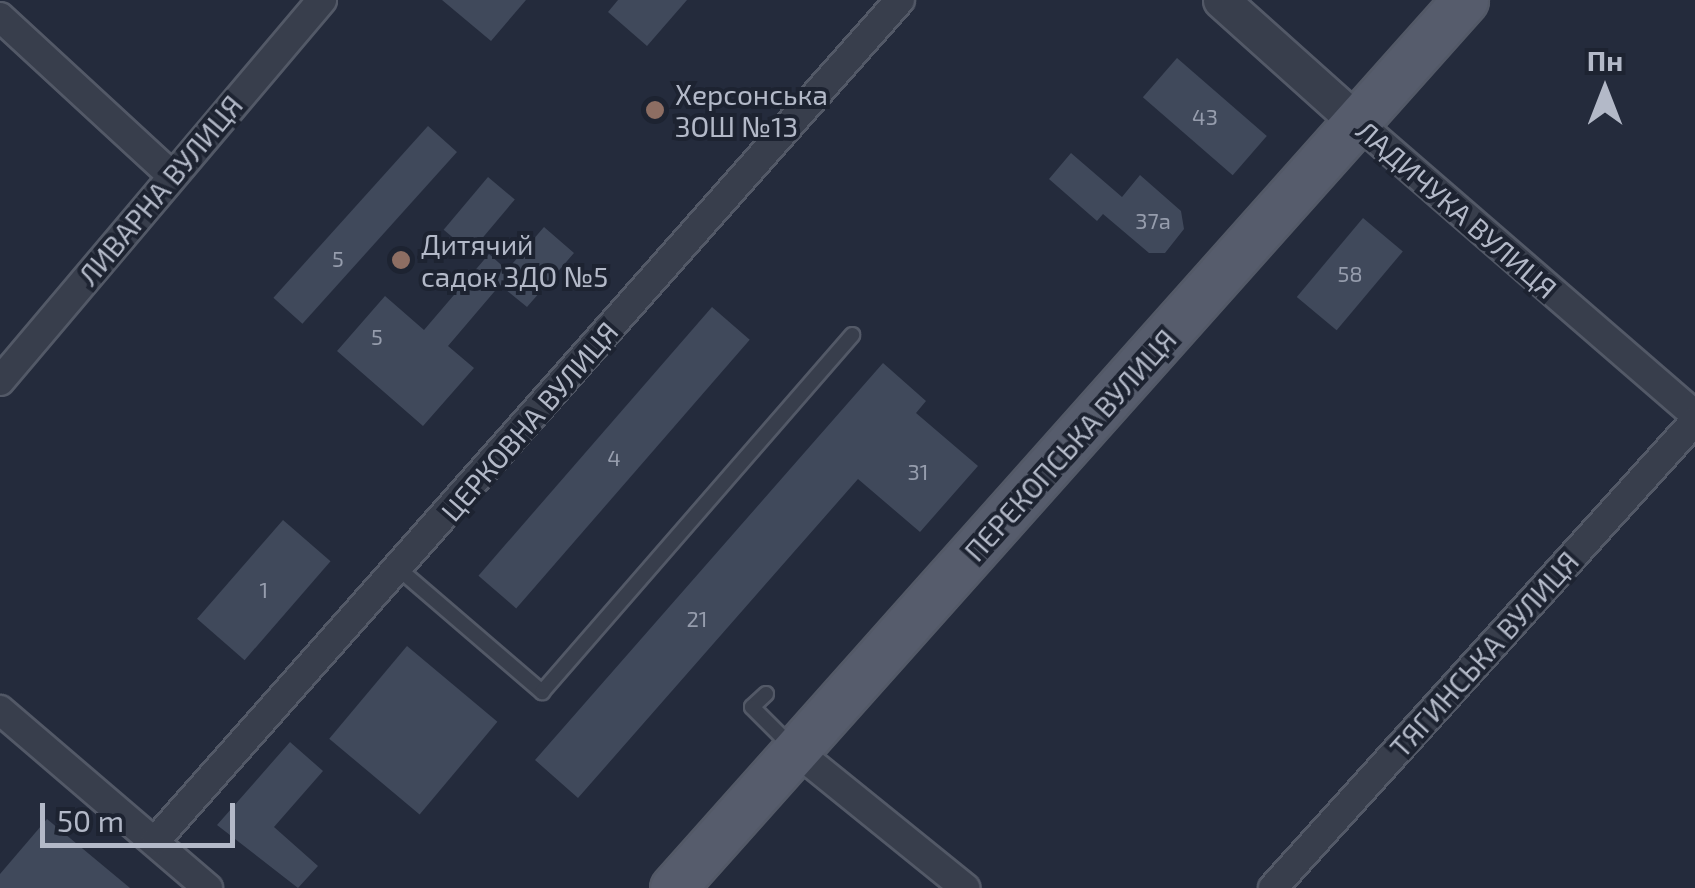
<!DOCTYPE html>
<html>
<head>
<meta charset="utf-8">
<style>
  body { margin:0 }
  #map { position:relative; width:1695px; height:888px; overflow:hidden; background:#242b3c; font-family:"Exo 2",sans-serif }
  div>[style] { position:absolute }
  .building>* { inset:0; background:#40495b; transform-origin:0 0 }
  .roads { filter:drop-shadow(2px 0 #535967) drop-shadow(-2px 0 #535967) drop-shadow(0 2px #535967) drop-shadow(0 -2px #535967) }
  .service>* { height:14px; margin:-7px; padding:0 7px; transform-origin:7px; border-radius:7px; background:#383e4c }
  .minor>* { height:28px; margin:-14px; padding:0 14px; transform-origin:14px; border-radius:14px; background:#383e4c }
  .tertiary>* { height:35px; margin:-17.5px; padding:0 17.5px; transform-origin:17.5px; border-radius:17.5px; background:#383e4c }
  .primary>* { height:45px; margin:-22.5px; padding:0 22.5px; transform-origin:22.5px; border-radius:22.5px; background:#565c6c }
  .dots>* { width:28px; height:28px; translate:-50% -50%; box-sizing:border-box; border:5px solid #1d2331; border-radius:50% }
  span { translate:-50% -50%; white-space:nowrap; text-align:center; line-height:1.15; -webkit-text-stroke:8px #1d2331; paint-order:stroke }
  .number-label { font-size:22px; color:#969dad }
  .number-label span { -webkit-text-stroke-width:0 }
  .poi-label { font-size:28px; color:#b3b9c8 }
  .left { translate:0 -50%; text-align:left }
  .street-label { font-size:28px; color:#b3b9c8 }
  .north { position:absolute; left:1555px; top:40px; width:100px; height:100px; -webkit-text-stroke:8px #1d2331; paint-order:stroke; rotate:0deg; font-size:28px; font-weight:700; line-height:40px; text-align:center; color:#b3b9c8 }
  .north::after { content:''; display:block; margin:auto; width:35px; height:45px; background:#b3b9c8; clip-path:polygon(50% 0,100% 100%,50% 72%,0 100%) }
  .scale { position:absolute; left:40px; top:803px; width:195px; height:45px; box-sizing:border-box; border:5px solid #b3b9c8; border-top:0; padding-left:12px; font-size:30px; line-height:35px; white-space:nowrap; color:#b3b9c8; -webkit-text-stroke:8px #1d2331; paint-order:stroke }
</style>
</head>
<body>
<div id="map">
  <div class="building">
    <i style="clip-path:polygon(442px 0,526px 0,491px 41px)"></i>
    <i style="clip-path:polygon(618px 0,687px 0,647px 46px,608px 12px)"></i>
    <i style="left:1177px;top:58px;width:119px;height:52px;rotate:41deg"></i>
    <i style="left:428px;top:126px;width:39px;height:231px;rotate:42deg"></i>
    <i style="clip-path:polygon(1071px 153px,1122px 197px,1140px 175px,1181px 211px,1184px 229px,1165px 253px,1149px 253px,1103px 214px,1097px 221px,1049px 179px)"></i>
    <i style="left:488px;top:177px;width:35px;height:69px;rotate:40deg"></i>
    <i style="left:1363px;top:218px;width:52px;height:103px;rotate:40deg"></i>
    <i style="clip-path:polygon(544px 227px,574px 253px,527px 307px,500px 285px,448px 346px,474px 368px,423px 426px,337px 351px,385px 296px,424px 330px,489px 254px,507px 270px)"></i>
    <i style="left:712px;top:307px;width:50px;height:356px;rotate:41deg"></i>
    <i style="clip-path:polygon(883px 363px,926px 401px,916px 413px,978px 466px,920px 532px,858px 479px,578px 798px,535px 760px)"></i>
    <i style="left:283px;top:520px;width:63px;height:131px;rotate:41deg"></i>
    <i style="left:407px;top:646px;width:118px;height:121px;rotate:40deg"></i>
    <i style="clip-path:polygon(290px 742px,323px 771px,274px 827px,318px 866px,298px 888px,217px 825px)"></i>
    <i style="clip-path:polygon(47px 819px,130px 888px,0 888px,0 874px)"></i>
  </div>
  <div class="roads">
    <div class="service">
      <i style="left:399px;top:569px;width:189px;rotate:40.7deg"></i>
      <i style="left:542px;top:692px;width:473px;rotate:-49deg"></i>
      <i style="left:766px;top:694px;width:19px;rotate:137deg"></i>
      <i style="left:752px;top:707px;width:57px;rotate:45deg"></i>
    </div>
    <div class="minor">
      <i style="left:0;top:17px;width:233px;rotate:42.7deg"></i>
      <i style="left:1358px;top:123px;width:446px;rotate:40.9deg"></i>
      <i style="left:0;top:381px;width:499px;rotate:-49.8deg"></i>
      <i style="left:0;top:710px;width:274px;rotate:40.6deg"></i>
      <i style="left:796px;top:751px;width:218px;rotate:39deg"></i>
      <i style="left:156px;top:840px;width:1122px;rotate:-48.47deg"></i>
      <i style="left:1273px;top:888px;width:629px;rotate:-47.9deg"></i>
    </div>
    <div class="tertiary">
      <i style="left:1221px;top:0;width:184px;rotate:41.9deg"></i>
    </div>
    <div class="primary">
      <i style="left:673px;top:888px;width:1190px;rotate:-48.27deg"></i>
    </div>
  </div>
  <div class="dots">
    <i style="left:655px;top:110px;background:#8d6e63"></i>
    <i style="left:401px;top:260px;background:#8d6e63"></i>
  </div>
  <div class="number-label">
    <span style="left:1205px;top:117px">43</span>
    <span style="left:1153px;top:221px">37а</span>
    <span style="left:338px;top:259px">5</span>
    <span style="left:1350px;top:274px">58</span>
    <span style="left:377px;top:337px">5</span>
    <span style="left:614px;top:458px">4</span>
    <span style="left:918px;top:472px">31</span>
    <span style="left:264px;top:590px">1</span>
    <span style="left:697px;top:619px">21</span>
  </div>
  <div class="poi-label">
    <span class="left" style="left:675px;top:110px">Херсонська<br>ЗОШ №13</span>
    <span class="left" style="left:421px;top:260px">Дитячий<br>садок ЗДО №5</span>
  </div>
  <div class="street-label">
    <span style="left:160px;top:190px;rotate:-50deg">ЛИВАРНА ВУЛИЦЯ</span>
    <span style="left:1457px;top:209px;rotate:41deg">ЛАДИЧУКА ВУЛИЦЯ</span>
    <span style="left:529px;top:421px;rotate:-49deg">ЦЕРКОВНА ВУЛИЦЯ</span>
    <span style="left:1070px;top:445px;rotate:-48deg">ПЕРЕКОПСЬКА ВУЛИЦЯ</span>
    <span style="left:1484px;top:654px;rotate:-48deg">ТЯГИНСЬКА ВУЛИЦЯ</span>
  </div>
  <div class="north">Пн</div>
  <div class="scale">50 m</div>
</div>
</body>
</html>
